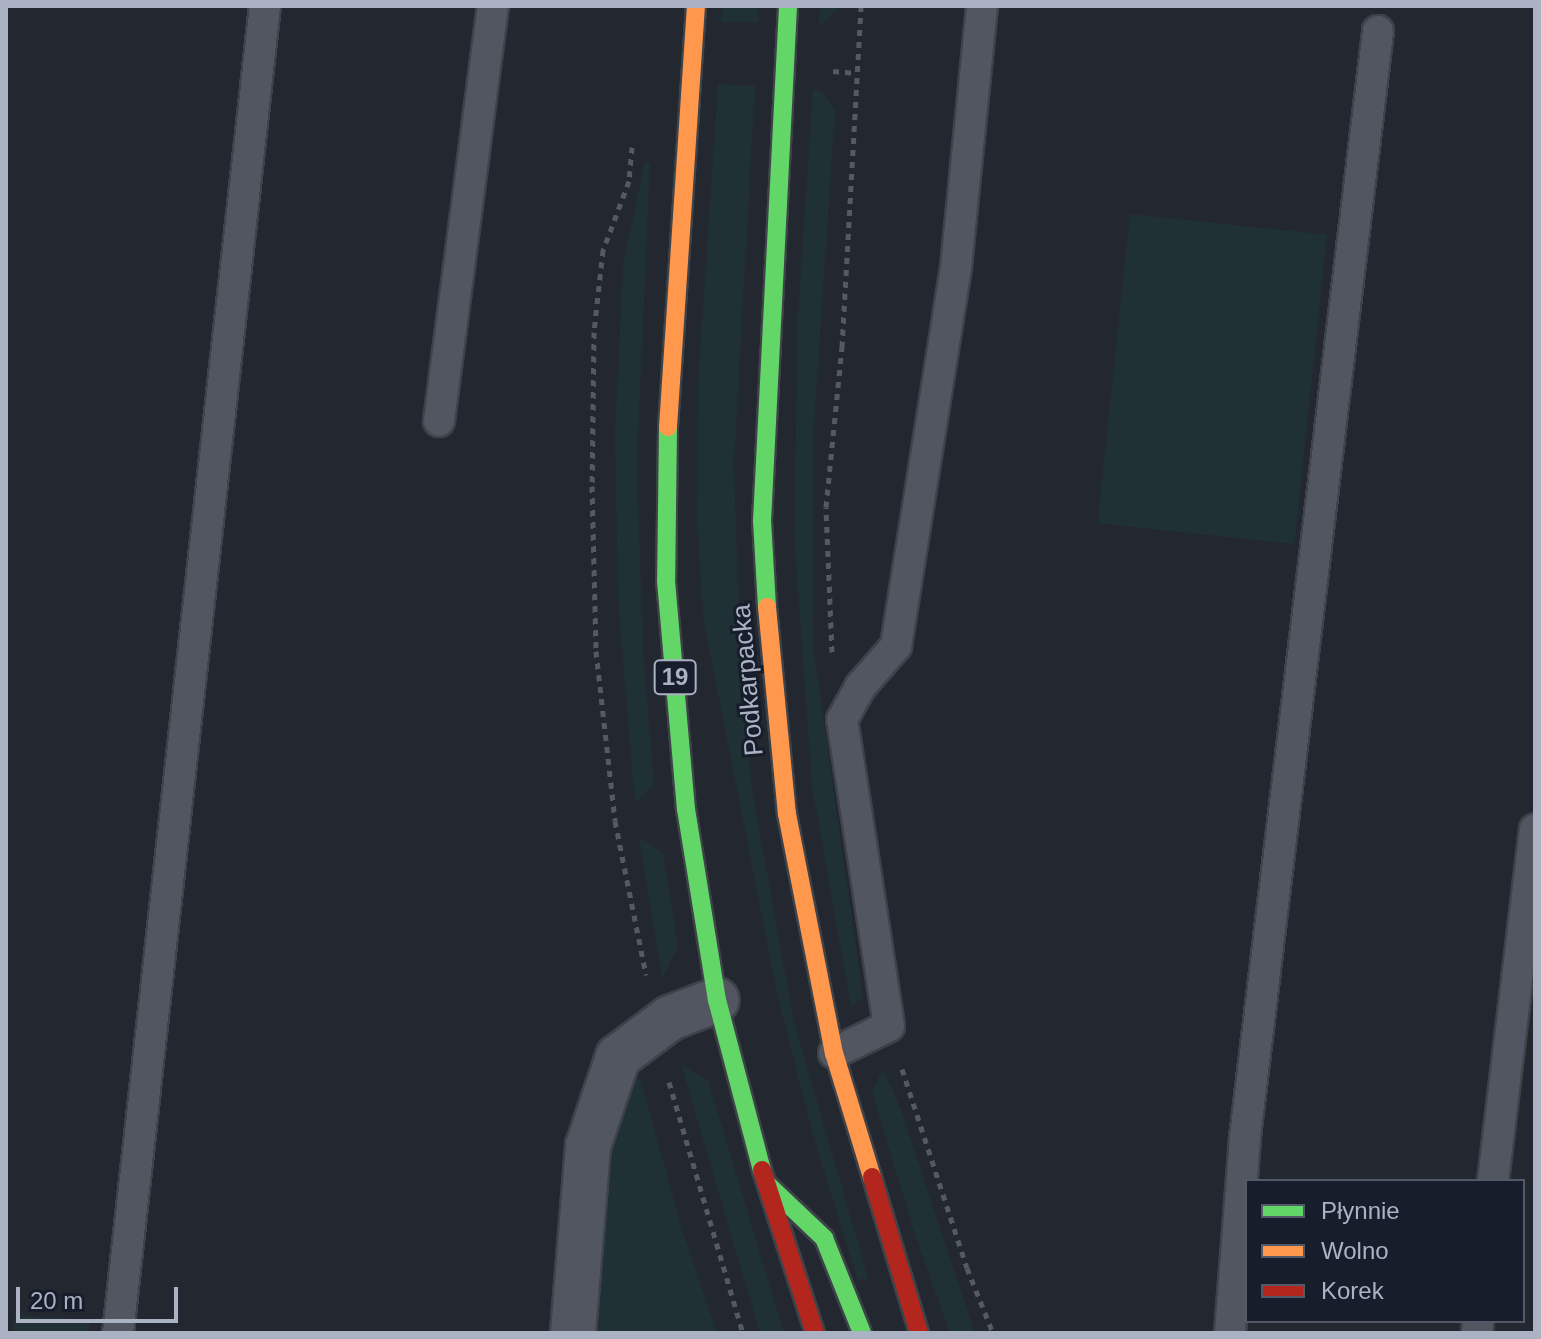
<!DOCTYPE html>
<html>
<head>
<meta charset="utf-8">
<style>
  body { margin:0 }
  #map { position:relative; width:1541px; height:1339px; overflow:hidden; background:#232730; font-family:Helvetica,sans-serif }
  div>[style] { position:absolute }
  .green>* { inset:0; background:#203136; transform-origin:0 0 }
  .path>* { height:5px; margin-top:-2.5px; transform-origin:0; background:repeating-linear-gradient(90deg,#545a62 0 6px,transparent 0 12px) }
  .roads { filter:drop-shadow(2px 0 #3e4249) drop-shadow(-2px 0 #3e4249) drop-shadow(0 2px #3e4249) drop-shadow(0 -2px #3e4249) }
  .lane>* { height:30px; margin:-15px; padding:0 15px; transform-origin:15px; border-radius:15px; background:#525660 }
  .street>* { height:44px; margin:-22px; padding:0 22px; transform-origin:22px; border-radius:22px; background:#525660 }
  .fast>* { height:18px; margin:-9px; padding:0 9px; transform-origin:9px; border-radius:9px; background:#63d668 }
  .slow>* { height:18px; margin:-9px; padding:0 9px; transform-origin:9px; border-radius:9px; background:#ff974d }
  .jam>* { height:18px; margin:-9px; padding:0 9px; transform-origin:9px; border-radius:9px; background:#b3261e }
  span { translate:-50% -50%; white-space:nowrap; text-align:center; line-height:1.15; -webkit-text-stroke:6px #171d2b; paint-order:stroke }
  .shield-label span { padding:2px 6px; background:#171d2b; border:2px solid; border-radius:6px; -webkit-text-stroke-width:0 }
  .shield-label { font-size:24px; color:#aab2c4; font-weight:700 }
  .street-label { font-size:26px; color:#aab2c4 }
  .frame { position:absolute; inset:0; border:8px solid #aab2c4; pointer-events:none }
  .legend { position:absolute; left:1245px; top:1179px; width:280px; height:144px; box-sizing:border-box; background:#171d2b; border:2px solid #525968; margin:0; padding:10px 14px; list-style:none; font-size:24px; color:#aab2c4 }
  .legend li { display:flex; align-items:center; gap:16px; height:40px }
  .legend b { width:40px; border:2px solid #525968 }
  .scale { position:absolute; left:16px; top:1287px; width:162px; height:36px; box-sizing:border-box; border:4px solid #aab2c4; border-top:0; padding-left:10px; font-size:24px; line-height:28px; white-space:nowrap; color:#aab2c4; -webkit-text-stroke:6px #171d2b; paint-order:stroke }
</style>
</head>
<body>
<div id="map">
  <div class="green">
    <i style="left:722px;top:6px;width:36px;height:16px"></i>
    <i style="clip-path:polygon(820px 6px,842px 6px,819px 26px)"></i>
    <i style="clip-path:polygon(718px 84px,755px 86px,734px 464px,740px 652px,752px 789px,793px 1018px,868px 1278px,858px 1281px,812px 1132px,777px 993px,703px 617px,697px 522px,698px 381px)"></i>
    <i style="clip-path:polygon(813px 89px,823px 92px,835px 110px,813px 441px,813px 645px,863px 997px,851px 1007px,812px 786px,794px 536px,798px 313px)"></i>
    <i style="clip-path:polygon(645px 162px,650px 163px,637px 462px,643px 650px,654px 784px,635px 803px,618px 601px,615px 434px,623px 264px)"></i>
    <i style="left:1130px;top:214px;width:198px;height:311px;rotate:6deg"></i>
    <i style="clip-path:polygon(639px 837px,663px 853px,678px 947px,662px 978px)"></i>
    <i style="clip-path:polygon(681px 1064px,708px 1080px,784px 1333px,760px 1333px)"></i>
    <i style="clip-path:polygon(883px 1068px,901px 1110px,975px 1333px,950px 1333px,917px 1241px,872px 1092px)"></i>
    <i style="clip-path:polygon(640px 1077px,681px 1226px,717px 1333px,595px 1333px,610px 1159px,623px 1092px)"></i>
    <i style="clip-path:polygon(15px 1315px,89px 1320px,89px 1333px,13px 1333px)"></i>
  </div>
  <div class="path">
    <i style="left:833px;top:71px;width:24px;rotate:5deg"></i>
    <i style="left:632px;top:147px;width:34px;rotate:95deg"></i>
    <i style="left:629px;top:181px;width:74px;rotate:110.6deg"></i>
    <i style="left:603px;top:250px;width:82px;rotate:96.3deg"></i>
    <i style="left:594px;top:332px;width:154px;rotate:90.7deg"></i>
    <i style="left:592px;top:486px;width:165px;rotate:88.6deg"></i>
    <i style="left:596px;top:651px;width:171px;rotate:83.6deg"></i>
    <i style="left:615px;top:821px;width:157px;rotate:78.6deg"></i>
    <i style="left:832px;top:652px;width:145px;rotate:-92.4deg"></i>
    <i style="left:826px;top:507px;width:161px;rotate:-84.3deg"></i>
    <i style="left:842px;top:347px;width:342px;rotate:-86.8deg"></i>
    <i style="left:902px;top:1069px;width:209px;rotate:71.9deg"></i>
    <i style="left:967px;top:1268px;width:70px;rotate:68.2deg"></i>
    <i style="left:669px;top:1082px;width:262px;rotate:73.6deg"></i>
  </div>
  <div class="roads">
    <div class="lane">
      <i style="left:439px;top:421px;width:418px;rotate:-82.6deg"></i>
      <i style="left:834px;top:1053px;width:61px;rotate:-26.1deg"></i>
      <i style="left:889px;top:1026px;width:310px;rotate:-98.7deg"></i>
      <i style="left:842px;top:720px;width:38px;rotate:-61deg"></i>
      <i style="left:860px;top:687px;width:55px;rotate:-48.7deg"></i>
      <i style="left:896px;top:646px;width:384px;rotate:-81deg"></i>
      <i style="left:956px;top:267px;width:262px;rotate:-84.3deg"></i>
      <i style="left:1493px;top:1181px;width:354px;rotate:-83.2deg"></i>
      <i style="left:118px;top:1333px;width:1335px;rotate:-83.68deg"></i>
      <i style="left:1230px;top:1333px;width:197px;rotate:-85.6deg"></i>
      <i style="left:1245px;top:1137px;width:1114px;rotate:-83.14deg"></i>
      <i style="left:1477px;top:1333px;width:12px;rotate:-85deg"></i>
    </div>
    <div class="street">
      <i style="left:573px;top:1333px;width:188px;rotate:-85.4deg"></i>
      <i style="left:588px;top:1146px;width:94px;rotate:-71.4deg"></i>
      <i style="left:618px;top:1057px;width:65px;rotate:-36.9deg"></i>
      <i style="left:670px;top:1018px;width:50px;rotate:-21deg"></i>
    </div>
    <div class="fast">
      <i style="left:668px;top:427px;width:154px;rotate:90.7deg"></i>
      <i style="left:666px;top:581px;width:229px;rotate:85deg"></i>
      <i style="left:686px;top:809px;width:193px;rotate:80.8deg"></i>
      <i style="left:717px;top:1000px;width:176px;rotate:75.2deg"></i>
      <i style="left:767px;top:607px;width:86px;rotate:-93.3deg"></i>
      <i style="left:762px;top:521px;width:516px;rotate:-87.11deg"></i>
      <i style="left:767px;top:1184px;width:79px;rotate:43.5deg"></i>
      <i style="left:824px;top:1238px;width:102px;rotate:68.2deg"></i>
    </div>
    <div class="slow">
      <i style="left:668px;top:427px;width:422px;rotate:-86.2deg"></i>
      <i style="left:767px;top:607px;width:208px;rotate:84.5deg"></i>
      <i style="left:787px;top:814px;width:244px;rotate:78.9deg"></i>
      <i style="left:834px;top:1053px;width:130px;rotate:73deg"></i>
    </div>
    <div class="jam">
      <i style="left:762px;top:1170px;width:171px;rotate:72deg"></i>
      <i style="left:872px;top:1177px;width:163px;rotate:73.2deg"></i>
    </div>
  </div>
  <div class="shield-label">
    <span style="left:675px;top:677px">19</span>
  </div>
  <div class="street-label">
    <span style="left:748px;top:680px;rotate:-95deg">Podkarpacka</span>
  </div>
  <div class="frame"></div>
  <ul class="legend">
  <li><b style="height:10px;background:#63d668"></b>Płynnie</li>
  <li><b style="height:10px;background:#ff974d"></b>Wolno</li>
  <li><b style="height:10px;background:#b3261e"></b>Korek</li>
  </ul>
  <div class="scale">20 m</div>
</div>
</body>
</html>
